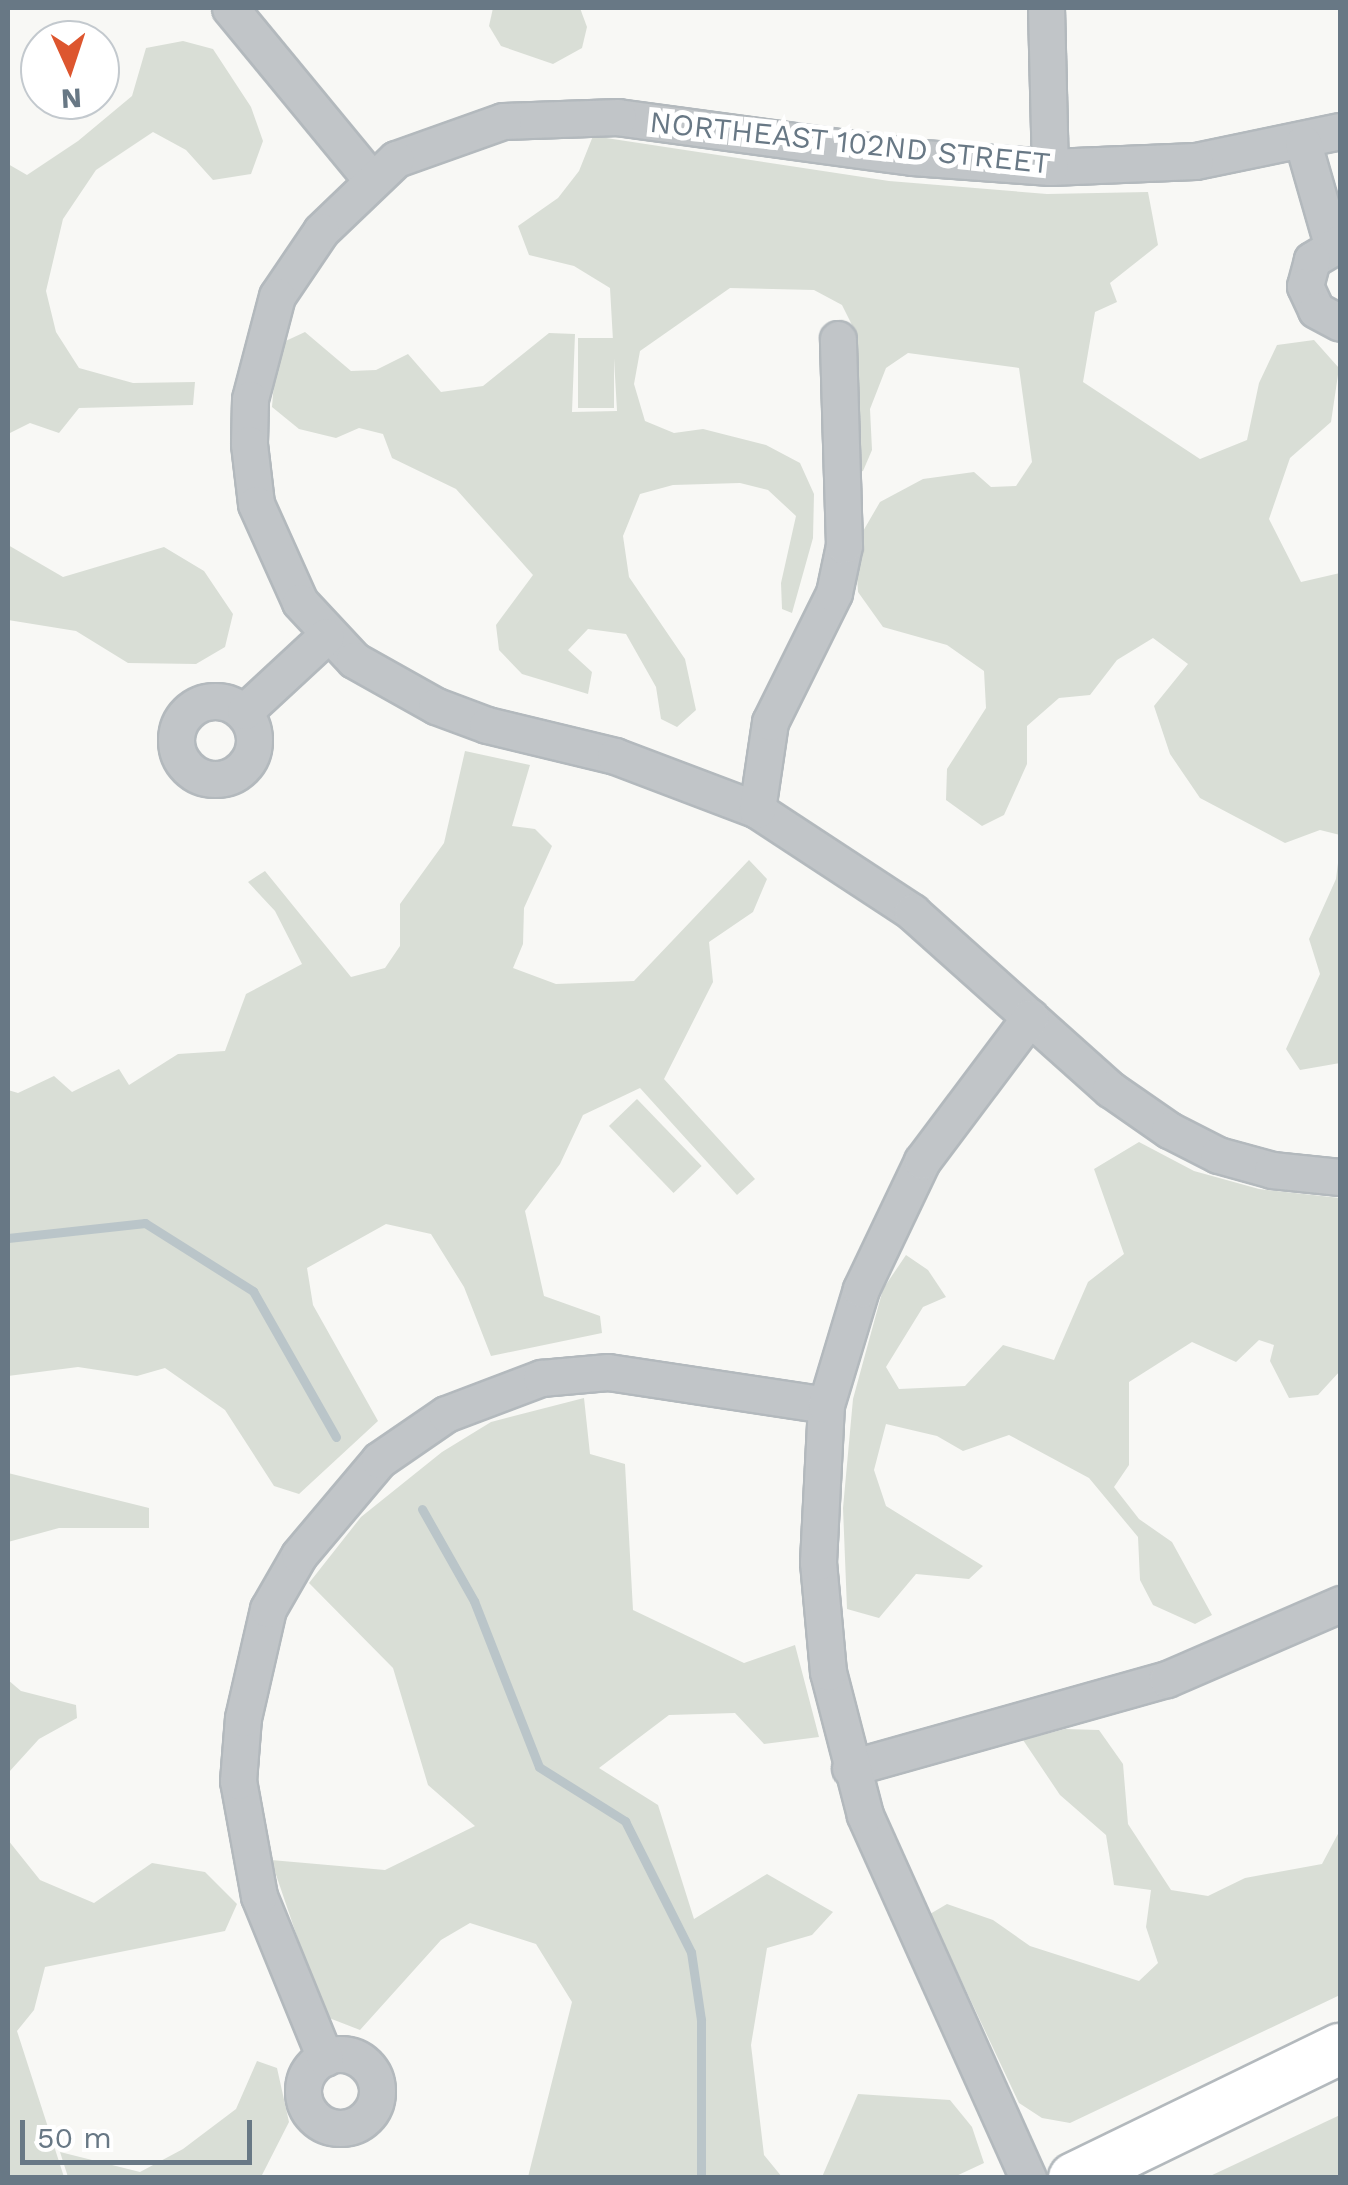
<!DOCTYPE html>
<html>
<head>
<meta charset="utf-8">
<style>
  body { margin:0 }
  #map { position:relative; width:1348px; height:2185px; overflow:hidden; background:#f8f8f5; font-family:"Work Sans",sans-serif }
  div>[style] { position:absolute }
  .green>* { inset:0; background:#d9ded6; transform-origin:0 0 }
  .stream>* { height:9px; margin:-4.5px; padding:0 4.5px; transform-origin:4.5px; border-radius:4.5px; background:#bac5c9 }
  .roads { filter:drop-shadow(2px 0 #b3b9bd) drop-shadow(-2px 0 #b3b9bd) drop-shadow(0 2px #b3b9bd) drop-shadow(0 -2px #b3b9bd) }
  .street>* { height:35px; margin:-17.5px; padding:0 17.5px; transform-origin:17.5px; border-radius:17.5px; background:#c1c5c8 }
  .street>.ring { margin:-17.5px; padding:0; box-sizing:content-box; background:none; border:35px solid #c1c5c8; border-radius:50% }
  .secondary>* { height:50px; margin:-25px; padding:0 25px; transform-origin:25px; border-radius:25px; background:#fff }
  span { translate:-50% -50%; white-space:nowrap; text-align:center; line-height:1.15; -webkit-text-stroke:10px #fff; paint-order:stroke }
  .street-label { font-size:30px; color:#687885 }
  .frame { position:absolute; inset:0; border:10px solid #687885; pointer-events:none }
  .north { position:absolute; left:20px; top:20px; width:100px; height:100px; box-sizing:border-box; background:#fff; border:2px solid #c3c9ce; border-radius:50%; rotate:177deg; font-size:28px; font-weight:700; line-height:40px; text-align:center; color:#687885 }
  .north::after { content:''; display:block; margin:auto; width:35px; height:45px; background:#dd562f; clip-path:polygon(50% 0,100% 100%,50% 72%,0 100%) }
  .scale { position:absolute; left:20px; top:2120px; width:232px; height:45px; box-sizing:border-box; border:5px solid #687885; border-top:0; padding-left:12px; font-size:30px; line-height:35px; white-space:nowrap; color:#687885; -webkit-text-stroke:8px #fff; paint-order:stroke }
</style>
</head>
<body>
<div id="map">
  <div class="green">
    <i style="clip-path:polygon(493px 8px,580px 8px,587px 27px,582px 48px,553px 64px,501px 46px,489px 26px)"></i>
    <i style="clip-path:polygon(183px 41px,213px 49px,251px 107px,263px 141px,251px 174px,213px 180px,186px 150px,153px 132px,96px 170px,63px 219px,46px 291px,56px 332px,79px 368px,133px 383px,195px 382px,193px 405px,79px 408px,59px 433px,30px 423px,8px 434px,8px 164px,27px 175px,78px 141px,132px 96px,146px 48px)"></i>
    <i style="clip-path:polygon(593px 136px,889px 181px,1047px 194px,1148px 192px,1158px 245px,1110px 283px,1117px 302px,1095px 312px,1083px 382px,1200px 459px,1247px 440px,1259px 383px,1277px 345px,1314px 340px,1339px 368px,1331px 422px,1290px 458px,1269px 519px,1301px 582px,1340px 573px,1340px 835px,1320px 830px,1285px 843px,1200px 798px,1170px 754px,1154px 706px,1188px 664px,1153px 638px,1117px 660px,1090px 695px,1059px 698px,1027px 726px,1027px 764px,1004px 815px,982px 826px,946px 800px,947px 769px,986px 708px,984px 671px,947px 645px,883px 627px,858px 592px,855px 545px,880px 502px,923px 479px,974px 472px,991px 487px,1016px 486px,1032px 462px,1019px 368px,908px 353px,886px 368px,870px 409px,872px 450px,863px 471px,849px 475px,854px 329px,842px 305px,814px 290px,730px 288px,640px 351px,634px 384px,645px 421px,674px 433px,703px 429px,766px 445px,800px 463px,814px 494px,813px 538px,792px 613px,782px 609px,781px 583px,796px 516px,768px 490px,740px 483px,673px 485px,640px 494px,623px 536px,629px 577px,685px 659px,696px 710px,677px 727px,661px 719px,656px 687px,626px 634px,588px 629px,568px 650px,592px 672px,588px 694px,522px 674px,499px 650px,496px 625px,533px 575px,456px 489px,392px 458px,383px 434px,359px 428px,336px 438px,299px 429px,272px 407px,277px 345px,305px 332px,351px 371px,376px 370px,408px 354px,441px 392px,483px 386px,549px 333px,575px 334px,572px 412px,617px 411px,610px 288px,574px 266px,529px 255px,518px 226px,558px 198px,579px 171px)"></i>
    <i style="left:614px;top:338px;width:70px;height:36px;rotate:90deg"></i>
    <i style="clip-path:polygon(8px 545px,63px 577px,164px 547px,204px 571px,233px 614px,225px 647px,196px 664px,128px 663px,76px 631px,8px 620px)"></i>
    <i style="clip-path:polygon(465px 751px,530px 765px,512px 826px,535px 829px,552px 846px,524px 908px,523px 944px,513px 968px,556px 984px,634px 981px,749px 860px,767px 879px,753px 912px,709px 942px,713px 982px,664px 1079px,755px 1179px,737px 1195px,640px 1088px,583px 1115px,560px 1164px,525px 1211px,544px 1296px,600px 1316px,602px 1333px,491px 1356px,464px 1287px,431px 1234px,386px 1224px,307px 1268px,313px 1305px,378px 1421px,299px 1494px,274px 1486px,225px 1410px,165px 1368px,137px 1376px,78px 1367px,8px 1376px,8px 1090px,18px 1093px,54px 1076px,72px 1092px,119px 1069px,129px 1085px,178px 1054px,225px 1051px,246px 994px,302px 964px,275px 911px,248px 882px,265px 871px,351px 977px,385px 968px,400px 946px,400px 904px,444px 843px)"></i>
    <i style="clip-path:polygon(1340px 847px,1340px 1063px,1300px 1070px,1286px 1049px,1320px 974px,1309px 939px,1336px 879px)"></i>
    <i style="left:637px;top:1099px;width:93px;height:39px;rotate:46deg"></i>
    <i style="clip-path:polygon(1139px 1142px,1194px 1171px,1259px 1189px,1340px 1198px,1340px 1371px,1318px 1395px,1289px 1398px,1270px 1361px,1274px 1345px,1259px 1340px,1236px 1362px,1192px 1342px,1129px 1382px,1129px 1465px,1114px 1487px,1139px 1519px,1172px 1542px,1212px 1615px,1195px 1624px,1153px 1605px,1140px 1580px,1138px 1537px,1089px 1478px,1009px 1435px,963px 1451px,937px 1436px,886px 1424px,874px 1470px,886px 1506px,983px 1566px,969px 1579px,916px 1574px,879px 1618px,847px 1609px,843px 1508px,853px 1399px,883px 1289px,906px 1255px,928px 1270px,946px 1297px,923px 1307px,886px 1367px,899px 1389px,965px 1386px,1003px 1345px,1054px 1360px,1088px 1282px,1124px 1254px,1094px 1169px)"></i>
    <i style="clip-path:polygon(584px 1398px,590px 1454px,625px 1464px,633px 1610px,744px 1663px,795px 1645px,819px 1737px,764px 1744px,735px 1713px,669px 1715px,599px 1768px,658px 1805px,694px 1919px,767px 1874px,833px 1912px,812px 1935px,767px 1948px,751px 2045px,764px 2155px,782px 2177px,528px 2177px,572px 2002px,536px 1944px,470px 1923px,441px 1940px,360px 2030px,324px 2016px,271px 1860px,385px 1870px,475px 1826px,428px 1785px,393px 1668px,309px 1583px,361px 1517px,442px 1452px,491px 1422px)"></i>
    <i style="clip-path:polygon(8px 1473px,149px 1508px,149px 1528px,59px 1528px,8px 1542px)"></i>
    <i style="clip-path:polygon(8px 1680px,21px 1691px,76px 1705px,77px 1718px,39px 1739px,9px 1772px,8px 1787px)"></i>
    <i style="clip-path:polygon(1065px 1729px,1099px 1730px,1123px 1764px,1128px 1824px,1171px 1890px,1208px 1896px,1245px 1878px,1322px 1864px,1340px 1830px,1340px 1995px,1070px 2123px,1042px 2118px,1019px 2103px,930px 1914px,947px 1904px,993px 1920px,1030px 1946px,1139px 1981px,1158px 1963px,1146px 1927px,1151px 1890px,1114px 1885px,1106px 1835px,1060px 1795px,1023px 1740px)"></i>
    <i style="clip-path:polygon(8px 1840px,40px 1880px,94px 1903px,152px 1863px,205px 1872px,237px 1904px,225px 1931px,45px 1967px,34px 2010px,17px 2031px,64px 2177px,8px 2177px)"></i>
    <i style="clip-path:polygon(257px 2061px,277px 2068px,289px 2122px,261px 2177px,68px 2177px,60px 2152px,140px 2172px,183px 2149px,236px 2109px)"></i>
    <i style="clip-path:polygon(858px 2094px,950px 2100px,972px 2127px,984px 2163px,954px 2177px,822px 2177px)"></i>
    <i style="clip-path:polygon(1340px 2115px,1340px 2177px,1208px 2177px)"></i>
  </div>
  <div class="stream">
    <i style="left:8px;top:1238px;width:138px;rotate:-6.2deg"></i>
    <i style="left:145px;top:1223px;width:128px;rotate:32.2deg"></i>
    <i style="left:253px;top:1291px;width:168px;rotate:60.4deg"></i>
    <i style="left:422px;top:1509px;width:106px;rotate:60.5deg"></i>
    <i style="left:474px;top:1601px;width:178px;rotate:68.6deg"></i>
    <i style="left:539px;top:1767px;width:102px;rotate:32.1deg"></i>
    <i style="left:625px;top:1821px;width:147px;rotate:63.3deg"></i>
    <i style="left:691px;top:1952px;width:69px;rotate:81.6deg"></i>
    <i style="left:701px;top:2020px;width:158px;rotate:90deg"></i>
  </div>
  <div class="roads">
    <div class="street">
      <i style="left:230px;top:8px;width:220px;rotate:50.5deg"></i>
      <i style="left:1046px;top:8px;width:159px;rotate:88.6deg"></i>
      <i style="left:1340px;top:131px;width:148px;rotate:168.3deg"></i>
      <i style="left:1195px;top:161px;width:145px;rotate:177.6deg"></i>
      <i style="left:1050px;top:167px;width:138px;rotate:-175.9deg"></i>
      <i style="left:912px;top:157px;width:297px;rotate:-172.3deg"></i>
      <i style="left:618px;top:117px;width:115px;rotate:178deg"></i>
      <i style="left:503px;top:121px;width:114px;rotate:160.4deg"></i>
      <i style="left:396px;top:159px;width:104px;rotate:136.2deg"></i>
      <i style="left:321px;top:231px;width:78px;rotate:124.1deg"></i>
      <i style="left:277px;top:296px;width:106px;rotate:104.7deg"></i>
      <i style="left:250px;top:399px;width:45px;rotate:91.3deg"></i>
      <i style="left:249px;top:444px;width:60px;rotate:83.3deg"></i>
      <i style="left:256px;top:504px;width:107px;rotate:65.8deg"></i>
      <i style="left:300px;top:602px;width:79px;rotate:47deg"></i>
      <i style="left:354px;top:660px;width:94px;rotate:29.3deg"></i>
      <i style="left:436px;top:706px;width:54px;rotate:20.4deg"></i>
      <i style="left:487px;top:725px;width:132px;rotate:13.6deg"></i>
      <i style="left:615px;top:756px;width:152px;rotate:20.8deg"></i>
      <i style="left:757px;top:810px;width:186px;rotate:33.3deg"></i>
      <i style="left:912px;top:912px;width:266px;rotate:41.8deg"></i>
      <i style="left:1110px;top:1089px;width:72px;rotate:34.8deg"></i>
      <i style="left:1169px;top:1130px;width:55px;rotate:27deg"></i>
      <i style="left:1218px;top:1155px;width:56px;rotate:15.5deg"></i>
      <i style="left:1272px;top:1170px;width:68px;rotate:5.9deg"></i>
      <i style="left:1303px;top:143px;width:105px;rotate:74deg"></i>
      <i style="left:1340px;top:243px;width:33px;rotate:149deg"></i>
      <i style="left:1312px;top:260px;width:27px;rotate:105deg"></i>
      <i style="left:1305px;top:286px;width:26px;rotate:65deg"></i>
      <i style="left:1316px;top:310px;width:27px;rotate:28deg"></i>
      <i class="ring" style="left:176px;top:701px;width:43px;height:43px"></i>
      <i style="left:245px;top:711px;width:110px;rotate:-42.8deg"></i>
      <i style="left:757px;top:810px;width:89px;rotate:-81.6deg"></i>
      <i style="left:770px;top:722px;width:144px;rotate:-63.6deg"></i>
      <i style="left:834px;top:593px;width:49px;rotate:-78.2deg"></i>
      <i style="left:844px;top:545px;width:206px;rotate:-91.7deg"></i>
      <i style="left:850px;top:1768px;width:329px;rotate:-15.7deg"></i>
      <i style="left:1167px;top:1679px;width:189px;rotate:-23.4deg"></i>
      <i class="ring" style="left:303px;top:2054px;width:39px;height:39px"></i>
      <i style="left:325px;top:2058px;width:175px;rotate:-112.2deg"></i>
      <i style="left:259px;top:1896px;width:117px;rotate:-100.3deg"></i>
      <i style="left:238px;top:1781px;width:63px;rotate:-85.5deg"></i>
      <i style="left:243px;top:1718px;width:112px;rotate:-77.1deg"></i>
      <i style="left:268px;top:1609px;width:62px;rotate:-60.1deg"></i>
      <i style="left:299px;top:1555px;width:124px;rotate:-49.9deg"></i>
      <i style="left:379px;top:1460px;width:81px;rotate:-34.5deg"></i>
      <i style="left:446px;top:1414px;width:102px;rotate:-20.8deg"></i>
      <i style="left:541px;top:1378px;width:67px;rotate:-5.1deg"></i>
      <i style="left:608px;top:1372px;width:220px;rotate:8.6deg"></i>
      <i style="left:1028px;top:2178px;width:398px;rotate:-114.2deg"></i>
      <i style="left:865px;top:1815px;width:148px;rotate:-104.5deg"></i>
      <i style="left:828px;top:1672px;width:110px;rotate:-95.2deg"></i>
      <i style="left:818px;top:1562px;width:157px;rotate:-87.1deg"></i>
      <i style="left:826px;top:1405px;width:121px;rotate:-73.2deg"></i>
      <i style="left:861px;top:1289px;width:142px;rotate:-64.5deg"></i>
      <i style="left:922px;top:1161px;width:180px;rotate:-53.1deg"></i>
    </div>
    <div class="secondary">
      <i style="left:1074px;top:2178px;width:296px;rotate:-25.9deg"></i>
    </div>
  </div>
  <div class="street-label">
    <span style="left:850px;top:143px;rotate:6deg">NORTHEAST 102ND STREET</span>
  </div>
  <div class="frame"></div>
  <div class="north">N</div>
  <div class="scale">50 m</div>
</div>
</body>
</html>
